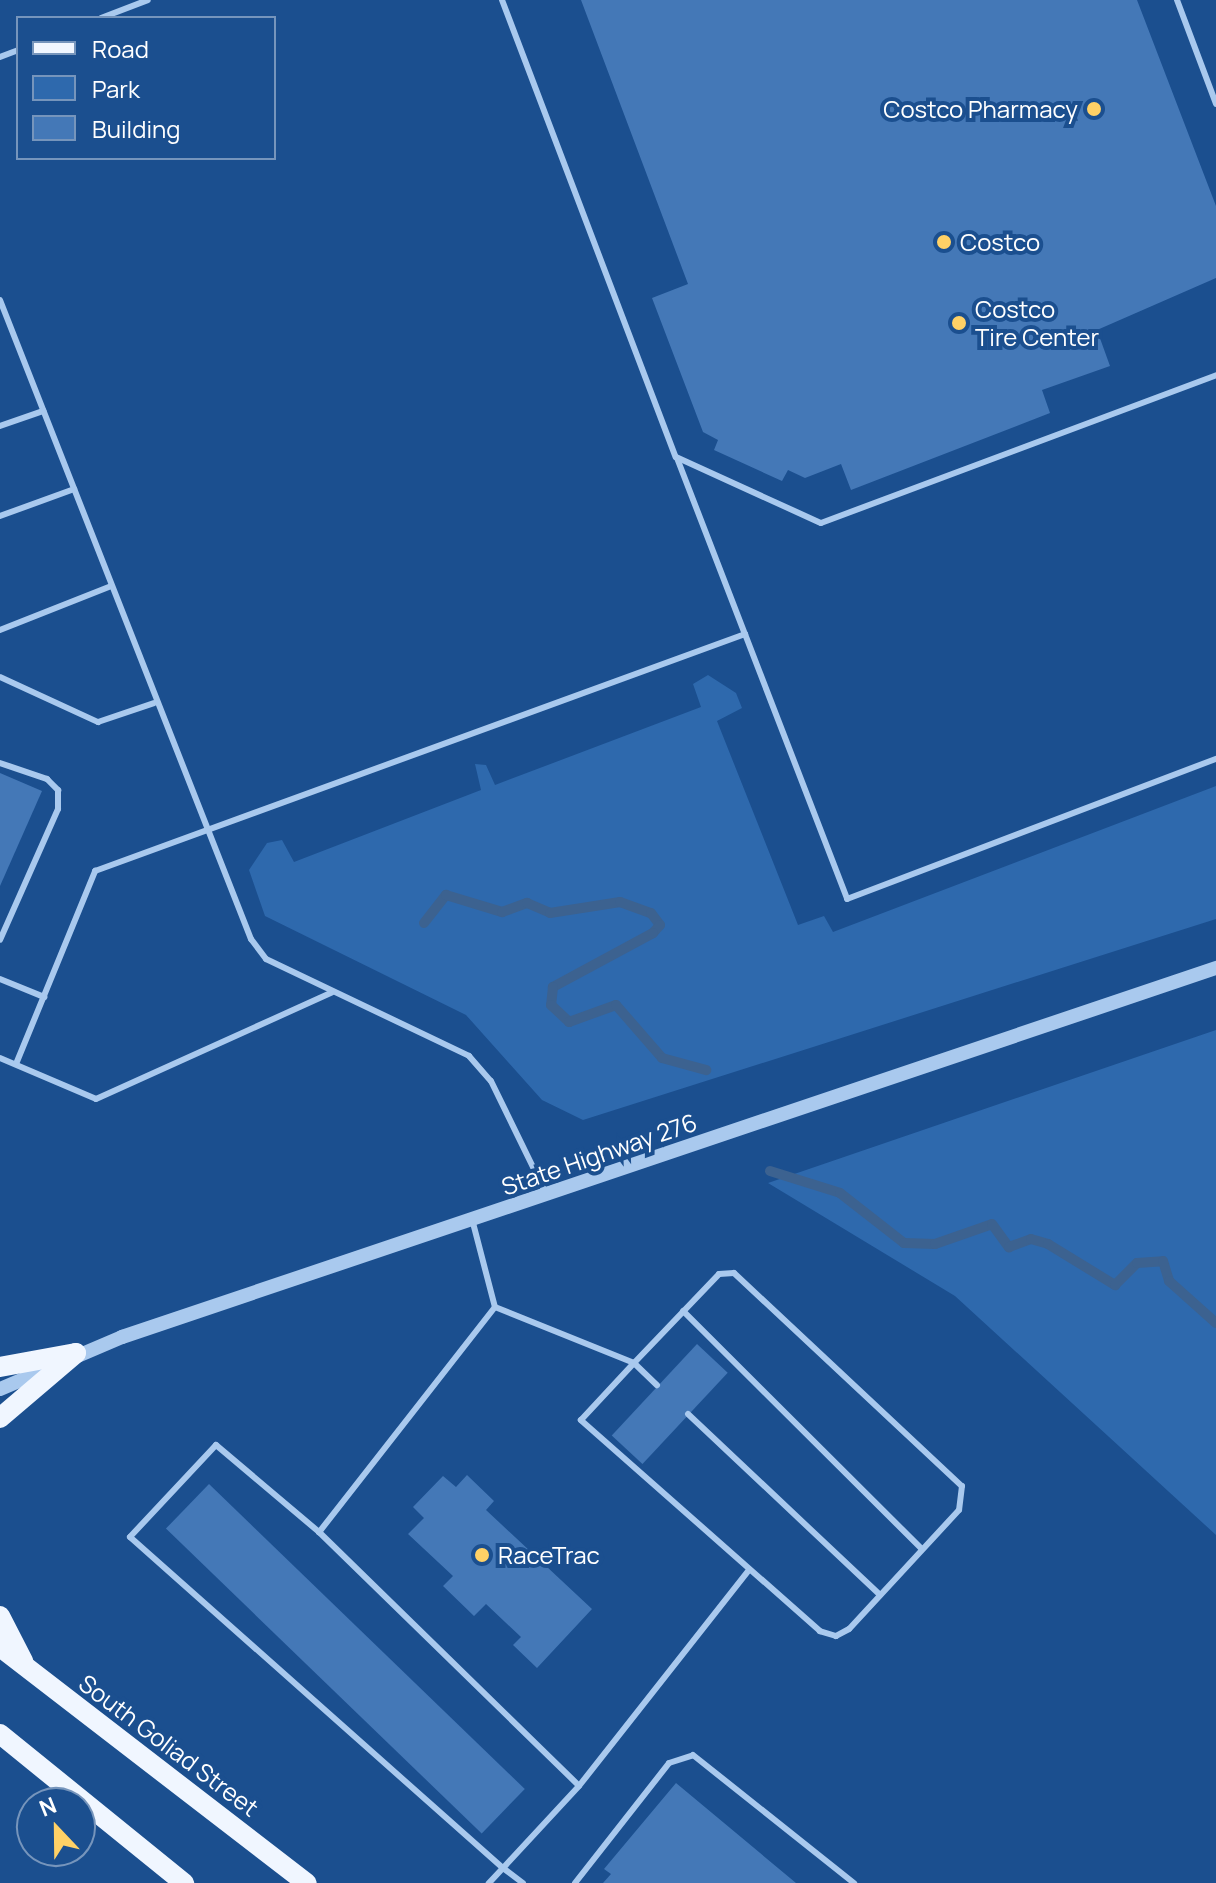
<!DOCTYPE html>
<html>
<head>
<meta charset="utf-8">
<style>
  body { margin:0 }
  #map { position:relative; width:1216px; height:1883px; overflow:hidden; background:#1b4f8f; font-family:Manrope,sans-serif }
  div>[style] { position:absolute }
  .green>* { inset:0; background:#2e69ad }
  .stream>* { height:10px; margin:-5px; padding:0 5px; transform-origin:5px; border-radius:5px; background:#3c6290 }
  .building>* { inset:0; background:#4478b7; transform-origin:0 0 }
  .service>* { height:6px; margin:-3px; padding:0 3px; transform-origin:3px; border-radius:3px; background:#a9c9ee }
  .tertiary>* { height:14px; margin:-7px; padding:0 7px; transform-origin:7px; border-radius:7px; background:#a9c9ee }
  .primary>* { height:20px; margin:-10px; padding:0 10px; transform-origin:10px; border-radius:10px; background:#f0f6ff }
  .dots>* { width:22px; height:22px; translate:-50% -50%; box-sizing:border-box; border:4px solid #1b4f8f; border-radius:50% }
  span { translate:-50% -50%; white-space:nowrap; text-align:center; line-height:1.15; -webkit-text-stroke:8px #1b4f8f; paint-order:stroke }
  .poi-label { font-size:24px; color:#fff }
  .right { translate:-100% -50%; text-align:right }
  .left { translate:0 -50%; text-align:left }
  .street-label { font-size:24px; color:#fff }
  .legend { position:absolute; left:16px; top:16px; width:260px; height:144px; box-sizing:border-box; background:#1b4f8f; border:2px solid #7695bc; margin:0; padding:10px 14px; list-style:none; font-size:24px; color:#fff }
  .legend li { display:flex; align-items:center; gap:16px; height:40px }
  .legend b { width:40px; border:2px solid #7695bc }
  .north { position:absolute; left:16px; top:1787px; width:80px; height:80px; box-sizing:border-box; background:#1b4f8f; border:2px solid #7695bc; border-radius:50%; rotate:338deg; font-size:22px; font-weight:700; line-height:32px; text-align:center; color:#fff }
  .north::after { content:''; display:block; margin:auto; width:28px; height:36px; background:#ffd166; clip-path:polygon(50% 0,100% 100%,50% 72%,0 100%) }
</style>
</head>
<body>
<div id="map">
  <div class="green">
    <i style="clip-path:polygon(708px 675px,736px 693px,742px 708px,717px 721px,798px 925px,824px 916px,833px 932px,1216px 786px,1216px 919px,583px 1120px,542px 1100px,466px 1015px,265px 916px,249px 870px,267px 843px,282px 840px,294px 862px,481px 790px,475px 764px,486px 765px,495px 785px,701px 707px,693px 684px)"></i>
    <i style="clip-path:polygon(1216px 1030px,1216px 1535px,955px 1296px,768px 1183px)"></i>
  </div>
  <div class="stream">
    <i style="left:424px;top:923px;width:36px;rotate:-52deg"></i>
    <i style="left:446px;top:895px;width:59px;rotate:16.9deg"></i>
    <i style="left:502px;top:912px;width:27px;rotate:-20deg"></i>
    <i style="left:527px;top:903px;width:25px;rotate:23deg"></i>
    <i style="left:550px;top:913px;width:71px;rotate:-8.9deg"></i>
    <i style="left:620px;top:902px;width:33px;rotate:20deg"></i>
    <i style="left:651px;top:913px;width:15px;rotate:53deg"></i>
    <i style="left:660px;top:925px;width:11px;rotate:131deg"></i>
    <i style="left:653px;top:933px;width:114px;rotate:151.6deg"></i>
    <i style="left:553px;top:987px;width:18px;rotate:96deg"></i>
    <i style="left:551px;top:1005px;width:25px;rotate:43deg"></i>
    <i style="left:569px;top:1022px;width:50px;rotate:-19.9deg"></i>
    <i style="left:616px;top:1005px;width:70px;rotate:49deg"></i>
    <i style="left:662px;top:1058px;width:46px;rotate:15.3deg"></i>
    <i style="left:770px;top:1171px;width:73px;rotate:17.4deg"></i>
    <i style="left:840px;top:1193px;width:81px;rotate:38deg"></i>
    <i style="left:904px;top:1243px;width:31px;rotate:2deg"></i>
    <i style="left:935px;top:1244px;width:60px;rotate:-19.3deg"></i>
    <i style="left:992px;top:1224px;width:29px;rotate:54deg"></i>
    <i style="left:1009px;top:1247px;width:23px;rotate:-20deg"></i>
    <i style="left:1031px;top:1239px;width:18px;rotate:16deg"></i>
    <i style="left:1048px;top:1244px;width:79px;rotate:31.5deg"></i>
    <i style="left:1115px;top:1285px;width:31px;rotate:-45deg"></i>
    <i style="left:1137px;top:1263px;width:26px;rotate:-4deg"></i>
    <i style="left:1163px;top:1261px;width:21px;rotate:73deg"></i>
    <i style="left:1169px;top:1281px;width:63px;rotate:41.8deg"></i>
  </div>
  <div class="building">
    <i style="clip-path:polygon(581px 0,1137px 0,1216px 206px,1216px 278px,1097px 330px,1110px 366px,1042px 390px,1050px 413px,851px 490px,841px 464px,805px 478px,788px 470px,782px 481px,714px 450px,718px 440px,703px 432px,652px 298px,688px 284px)"></i>
    <i style="clip-path:polygon(0 773px,42px 791px,0 886px)"></i>
    <i style="left:697px;top:1344px;width:42px;height:125px;rotate:43deg"></i>
    <i style="clip-path:polygon(467px 1475px,494px 1501px,486px 1510px,592px 1609px,537px 1668px,513px 1645px,521px 1637px,486px 1604px,474px 1616px,443px 1586px,453px 1576px,408px 1534px,424px 1518px,413px 1507px,443px 1476px,456px 1487px)"></i>
    <i style="left:209px;top:1484px;width:439px;height:62px;rotate:44deg"></i>
    <i style="clip-path:polygon(676px 1783px,796px 1883px,603px 1883px,611px 1874px,604px 1869px)"></i>
  </div>
  <div class="service">
    <i style="left:502px;top:0;width:489px;rotate:69.2deg"></i>
    <i style="left:676px;top:457px;width:159px;rotate:24.5deg"></i>
    <i style="left:821px;top:523px;width:422px;rotate:-20.5deg"></i>
    <i style="left:1177px;top:0;width:111px;rotate:69.4deg"></i>
    <i style="left:101px;top:18px;width:50px;rotate:-21deg"></i>
    <i style="left:0;top:57px;width:19px;rotate:-21deg"></i>
    <i style="left:0;top:300px;width:687px;rotate:68.56deg"></i>
    <i style="left:251px;top:939px;width:25px;rotate:53deg"></i>
    <i style="left:266px;top:959px;width:225px;rotate:25.5deg"></i>
    <i style="left:469px;top:1056px;width:33px;rotate:49deg"></i>
    <i style="left:491px;top:1081px;width:126px;rotate:64deg"></i>
    <i style="left:0;top:426px;width:46px;rotate:-19.2deg"></i>
    <i style="left:677px;top:458px;width:189px;rotate:68.9deg"></i>
    <i style="left:0;top:516px;width:79px;rotate:-20deg"></i>
    <i style="left:0;top:630px;width:119px;rotate:-21.6deg"></i>
    <i style="left:0;top:677px;width:108px;rotate:24.7deg"></i>
    <i style="left:98px;top:722px;width:59px;rotate:-18.7deg"></i>
    <i style="left:0;top:763px;width:50px;rotate:18.8deg"></i>
    <i style="left:47px;top:779px;width:16px;rotate:45deg"></i>
    <i style="left:58px;top:790px;width:19px;rotate:90deg"></i>
    <i style="left:58px;top:809px;width:143px;rotate:113.9deg"></i>
    <i style="left:0;top:979px;width:48px;rotate:22.2deg"></i>
    <i style="left:0;top:1058px;width:104px;rotate:23.1deg"></i>
    <i style="left:96px;top:1099px;width:258px;rotate:-24.3deg"></i>
    <i style="left:16px;top:1064px;width:209px;rotate:-67.7deg"></i>
    <i style="left:95px;top:871px;width:692px;rotate:-20.03deg"></i>
    <i style="left:745px;top:634px;width:284px;rotate:68.9deg"></i>
    <i style="left:847px;top:899px;width:395px;rotate:-20.8deg"></i>
    <i style="left:472px;top:1219px;width:91px;rotate:75.4deg"></i>
    <i style="left:495px;top:1307px;width:286px;rotate:128deg"></i>
    <i style="left:319px;top:1532px;width:135px;rotate:-139.8deg"></i>
    <i style="left:216px;top:1445px;width:126px;rotate:133.1deg"></i>
    <i style="left:130px;top:1537px;width:499px;rotate:41.6deg"></i>
    <i style="left:503px;top:1868px;width:21px;rotate:133deg"></i>
    <i style="left:495px;top:1307px;width:150px;rotate:21.9deg"></i>
    <i style="left:634px;top:1363px;width:123px;rotate:-46.3deg"></i>
    <i style="left:719px;top:1274px;width:15px;rotate:-4deg"></i>
    <i style="left:734px;top:1273px;width:312px;rotate:43.1deg"></i>
    <i style="left:962px;top:1486px;width:24px;rotate:97deg"></i>
    <i style="left:959px;top:1510px;width:162px;rotate:132.7deg"></i>
    <i style="left:849px;top:1629px;width:15px;rotate:152deg"></i>
    <i style="left:836px;top:1636px;width:17px;rotate:-163deg"></i>
    <i style="left:820px;top:1631px;width:319px;rotate:-138.6deg"></i>
    <i style="left:581px;top:1420px;width:78px;rotate:-47.1deg"></i>
    <i style="left:634px;top:1363px;width:32px;rotate:44deg"></i>
    <i style="left:683px;top:1311px;width:337px;rotate:44.9deg"></i>
    <i style="left:688px;top:1414px;width:264px;rotate:43.3deg"></i>
    <i style="left:319px;top:1532px;width:363px;rotate:44.3deg"></i>
    <i style="left:579px;top:1786px;width:112px;rotate:132.8deg"></i>
    <i style="left:503px;top:1868px;width:25px;rotate:37deg"></i>
    <i style="left:579px;top:1786px;width:275px;rotate:-51.8deg"></i>
    <i style="left:575px;top:1883px;width:152px;rotate:-51.9deg"></i>
    <i style="left:669px;top:1763px;width:25px;rotate:-18deg"></i>
    <i style="left:693px;top:1755px;width:206px;rotate:38.5deg"></i>
  </div>
  <div class="tertiary">
    <i style="left:0;top:1389px;width:133px;rotate:-23.1deg"></i>
    <i style="left:122px;top:1337px;width:1155px;rotate:-18.64deg"></i>
  </div>
  <div class="primary">
    <i style="left:0;top:1367px;width:77px;rotate:-10.4deg"></i>
    <i style="left:0;top:1418px;width:100px;rotate:-40.5deg"></i>
    <i style="left:0;top:1616px;width:51px;rotate:62.9deg"></i>
    <i style="left:0;top:1647px;width:387px;rotate:37.6deg"></i>
    <i style="left:0;top:1734px;width:237px;rotate:39deg"></i>
  </div>
  <div class="dots">
    <i style="left:1094px;top:109px;background:#ffd166"></i>
    <i style="left:944px;top:242px;background:#ffd166"></i>
    <i style="left:959px;top:323px;background:#ffd166"></i>
    <i style="left:482px;top:1555px;background:#ffd166"></i>
  </div>
  <div class="poi-label">
    <span class="right" style="left:1078px;top:109px">Costco Pharmacy</span>
    <span class="left" style="left:960px;top:242px">Costco</span>
    <span class="left" style="left:975px;top:323px">Costco<br>Tire Center</span>
    <span class="left" style="left:498px;top:1555px">RaceTrac</span>
  </div>
  <div class="street-label">
    <span style="left:599px;top:1154px;rotate:-19deg">State Highway 276</span>
    <span style="left:169px;top:1745px;rotate:37deg">South Goliad Street</span>
  </div>
  <ul class="legend">
  <li><b style="height:10px;background:#f0f6ff"></b>Road</li>
  <li><b style="height:22px;background:#2e69ad"></b>Park</li>
  <li><b style="height:22px;background:#4478b7"></b>Building</li>
  </ul>
  <div class="north">N</div>
</div>
</body>
</html>
